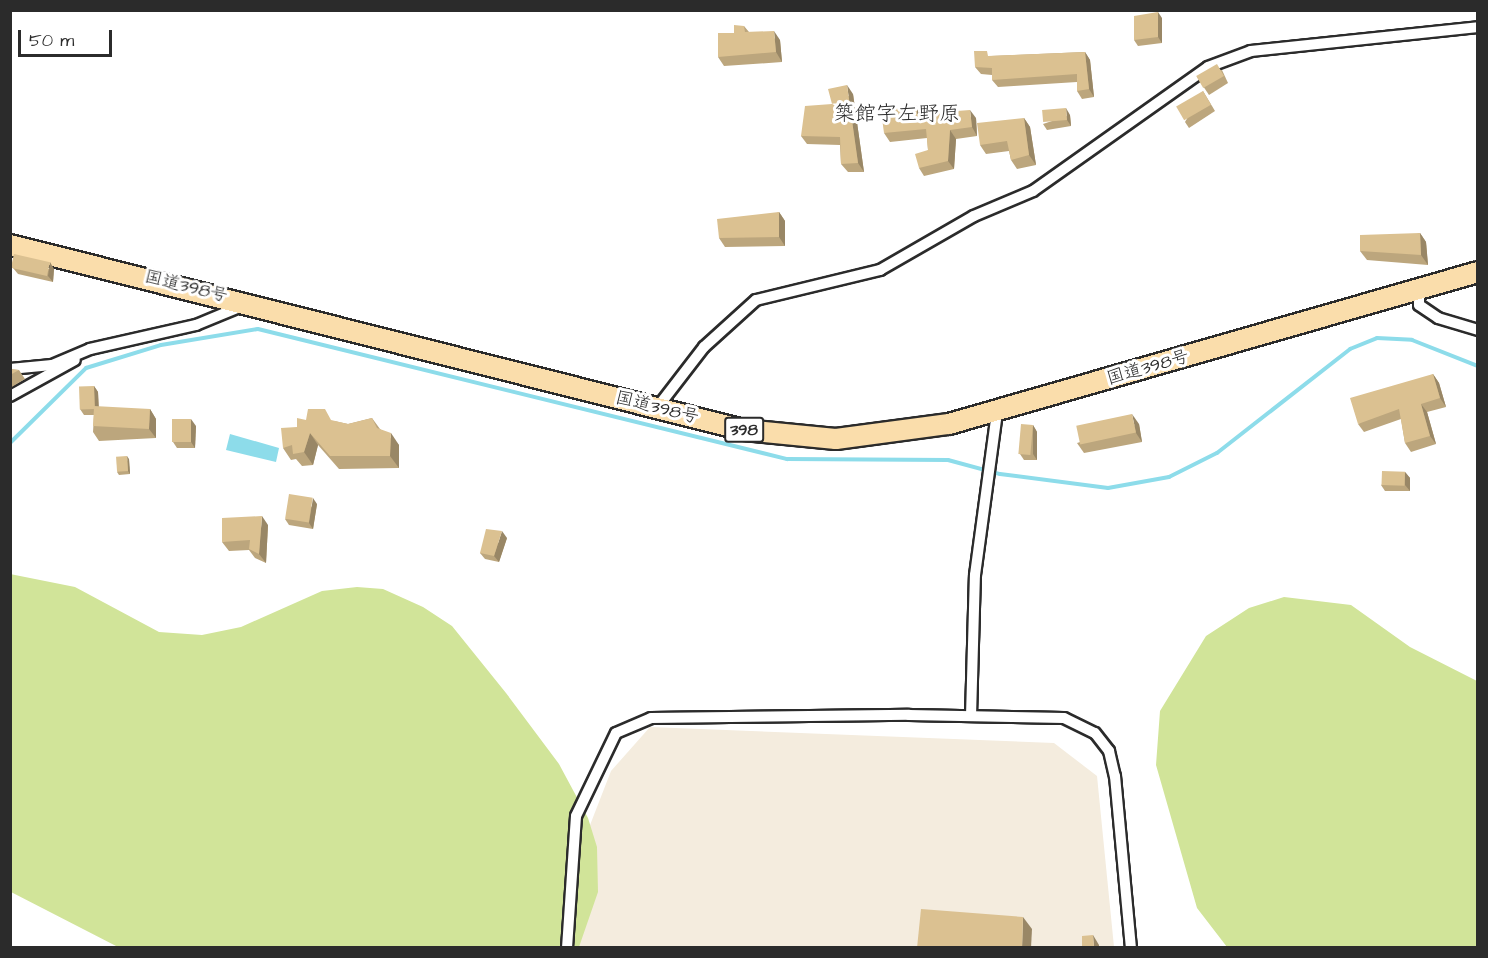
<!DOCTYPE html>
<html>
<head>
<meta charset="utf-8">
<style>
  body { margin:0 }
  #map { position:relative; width:1488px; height:958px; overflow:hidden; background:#fff; font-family:"Architects Daughter","Klee One",sans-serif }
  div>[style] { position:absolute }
  .built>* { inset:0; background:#f4ecde }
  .green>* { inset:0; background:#d1e499 }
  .water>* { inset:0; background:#8ddcea }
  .stream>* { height:4px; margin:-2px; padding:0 2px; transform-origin:2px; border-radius:2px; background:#8ddcea }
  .roads { filter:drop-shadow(2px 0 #2b2b2b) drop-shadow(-2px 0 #2b2b2b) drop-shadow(0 2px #2b2b2b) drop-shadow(0 -2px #2b2b2b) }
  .street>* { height:10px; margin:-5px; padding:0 5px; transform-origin:5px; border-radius:5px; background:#fff }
  .highway>* { height:20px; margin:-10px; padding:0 10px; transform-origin:10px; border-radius:10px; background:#faddab }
  .wall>* { inset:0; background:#bca67d }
  .shaded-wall>* { inset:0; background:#998766 }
  .building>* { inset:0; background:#dbc191; transform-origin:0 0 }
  span { translate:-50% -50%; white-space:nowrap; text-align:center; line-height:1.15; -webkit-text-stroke:6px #fff; paint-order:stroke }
  .shield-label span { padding:2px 4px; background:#fff; border:2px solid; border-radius:4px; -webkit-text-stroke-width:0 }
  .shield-label { font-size:16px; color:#2b2b2b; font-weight:700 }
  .street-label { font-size:18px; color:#2b2b2b }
  .quarter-label { font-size:21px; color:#2b2b2b }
  .frame { position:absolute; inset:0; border:12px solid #2b2b2b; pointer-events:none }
  .scale { position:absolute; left:18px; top:30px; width:94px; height:27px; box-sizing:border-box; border:3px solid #2b2b2b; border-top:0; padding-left:8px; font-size:18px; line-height:21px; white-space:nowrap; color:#2b2b2b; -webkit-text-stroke:4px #fff; paint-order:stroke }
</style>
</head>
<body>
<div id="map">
  <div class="built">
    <i style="clip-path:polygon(650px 727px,1054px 743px,1097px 776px,1114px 947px,579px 948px,585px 838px,611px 771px)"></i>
  </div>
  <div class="green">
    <i style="clip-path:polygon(10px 574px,75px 587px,159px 632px,202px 635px,241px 627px,322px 591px,357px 587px,383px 589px,423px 607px,452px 626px,506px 693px,559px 764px,588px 818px,597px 847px,598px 892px,579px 947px,118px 947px,11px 892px)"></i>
    <i style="clip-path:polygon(1284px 597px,1351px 605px,1410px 647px,1477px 681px,1477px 947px,1227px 947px,1197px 908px,1156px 765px,1160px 711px,1206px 636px,1249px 608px)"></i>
  </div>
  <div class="water">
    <i style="clip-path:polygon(230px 434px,279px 448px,276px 462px,226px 450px)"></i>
  </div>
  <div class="stream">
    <i style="left:10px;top:443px;width:107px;rotate:-44.6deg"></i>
    <i style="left:86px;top:368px;width:78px;rotate:-17deg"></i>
    <i style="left:161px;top:345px;width:98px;rotate:-9.4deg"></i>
    <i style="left:258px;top:329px;width:545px;rotate:13.81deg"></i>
    <i style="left:787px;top:459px;width:161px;rotate:0.4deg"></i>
    <i style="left:948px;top:460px;width:54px;rotate:15.1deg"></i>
    <i style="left:1000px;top:474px;width:109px;rotate:7.4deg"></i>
    <i style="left:1108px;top:488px;width:62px;rotate:-10.2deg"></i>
    <i style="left:1169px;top:477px;width:54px;rotate:-26.6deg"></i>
    <i style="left:1217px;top:453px;width:169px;rotate:-38deg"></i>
    <i style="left:1350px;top:349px;width:29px;rotate:-22deg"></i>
    <i style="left:1377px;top:338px;width:35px;rotate:3deg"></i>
    <i style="left:1412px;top:340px;width:71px;rotate:21.5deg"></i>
  </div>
  <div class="roads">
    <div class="street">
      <i style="left:1419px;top:288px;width:17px;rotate:90deg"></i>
      <i style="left:1419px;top:305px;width:23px;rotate:34deg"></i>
      <i style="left:1438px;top:318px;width:42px;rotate:16.7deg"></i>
      <i style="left:10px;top:369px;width:42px;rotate:-5.4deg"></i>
      <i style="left:52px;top:365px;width:41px;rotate:-22.8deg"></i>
      <i style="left:90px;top:349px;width:109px;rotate:-12.8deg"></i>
      <i style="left:196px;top:325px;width:52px;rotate:-22.6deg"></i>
      <i style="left:10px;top:396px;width:74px;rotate:-29deg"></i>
      <i style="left:657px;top:408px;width:77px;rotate:-52.4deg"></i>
      <i style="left:704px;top:347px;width:70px;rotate:-42.1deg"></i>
      <i style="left:756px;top:300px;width:128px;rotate:-13.6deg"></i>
      <i style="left:880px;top:270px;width:108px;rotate:-29.9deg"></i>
      <i style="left:974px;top:216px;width:64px;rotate:-23deg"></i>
      <i style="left:1033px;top:191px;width:214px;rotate:-35.3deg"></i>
      <i style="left:1208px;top:67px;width:46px;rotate:-20.4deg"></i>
      <i style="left:1251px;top:51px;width:228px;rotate:-6deg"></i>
      <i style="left:971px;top:716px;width:141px;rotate:-88.4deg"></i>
      <i style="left:975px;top:575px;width:164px;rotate:-82.3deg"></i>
      <i style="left:567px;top:948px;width:132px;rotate:-86.1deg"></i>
      <i style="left:576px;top:816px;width:92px;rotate:-64.3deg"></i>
      <i style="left:616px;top:733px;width:38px;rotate:-23deg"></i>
      <i style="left:651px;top:718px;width:258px;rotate:-0.7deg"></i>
      <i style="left:909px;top:715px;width:155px;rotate:1.1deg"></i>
      <i style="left:1064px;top:718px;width:34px;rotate:26deg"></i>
      <i style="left:1095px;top:733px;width:23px;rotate:52deg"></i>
      <i style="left:1109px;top:751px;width:26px;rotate:77deg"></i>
      <i style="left:1115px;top:776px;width:173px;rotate:84.7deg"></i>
    </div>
    <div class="highway">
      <i style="left:10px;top:245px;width:757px;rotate:14.15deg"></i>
      <i style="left:744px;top:430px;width:92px;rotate:5.6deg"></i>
      <i style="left:836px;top:439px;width:114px;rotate:-7.6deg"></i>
      <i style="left:949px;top:424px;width:550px;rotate:-16.03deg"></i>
    </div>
  </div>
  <div class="wall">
    <i style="clip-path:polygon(1162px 18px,1162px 43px,1138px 46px,1134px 40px)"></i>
    <i style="clip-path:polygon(744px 26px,749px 32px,780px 40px,782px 62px,724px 66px,718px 57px,734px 33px)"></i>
    <i style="clip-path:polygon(1085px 52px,1090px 60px,1094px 97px,1082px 99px,1077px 91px,1077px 82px,998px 87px,992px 80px,992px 75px,981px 74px,975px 67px,991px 56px)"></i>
    <i style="clip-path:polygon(1222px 70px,1228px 83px,1209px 95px,1197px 77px)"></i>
    <i style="clip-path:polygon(1203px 91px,1215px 111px,1189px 128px,1185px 122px)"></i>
    <i style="clip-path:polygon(853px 94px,864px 172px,848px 172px,841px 164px,840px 145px,807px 144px,801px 136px,832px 104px)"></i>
    <i style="clip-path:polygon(922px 114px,976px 118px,977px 136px,956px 139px,954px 169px,924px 176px,919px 168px,928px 150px,927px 138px,890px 142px,884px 133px)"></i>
    <i style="clip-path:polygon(1070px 115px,1071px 126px,1047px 130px,1043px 124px)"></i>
    <i style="clip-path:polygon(1024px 118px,1030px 127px,1036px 165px,1017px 169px,1011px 160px,1009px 151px,986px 154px,980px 145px)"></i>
    <i style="clip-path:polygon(779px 212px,785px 221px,785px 246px,725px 247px,719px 238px)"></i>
    <i style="clip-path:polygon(1420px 233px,1426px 242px,1428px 265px,1367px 260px,1360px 251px)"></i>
    <i style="clip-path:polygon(13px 268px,54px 269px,53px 282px,18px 274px)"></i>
    <i style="clip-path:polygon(10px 369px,19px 370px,25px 379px,10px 388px)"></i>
    <i style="clip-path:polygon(1433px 374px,1439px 383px,1446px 407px,1427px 412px,1436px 444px,1411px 452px,1405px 443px,1401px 419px,1364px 432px,1358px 424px)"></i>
    <i style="clip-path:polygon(94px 386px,98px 392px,99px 411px,150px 409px,156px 419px,156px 438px,99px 441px,93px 432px,94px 415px,84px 415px,80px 409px)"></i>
    <i style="clip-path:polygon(372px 418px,380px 429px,399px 445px,399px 468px,339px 469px,318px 445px,313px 465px,302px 466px,296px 459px,291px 460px,283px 448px,306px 420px,334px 421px,348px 424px)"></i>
    <i style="clip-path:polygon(1139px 424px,1142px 442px,1084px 453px,1077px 443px)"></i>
    <i style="clip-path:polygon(1033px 425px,1037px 432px,1037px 460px,1024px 460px,1020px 454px)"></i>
    <i style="clip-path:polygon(196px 426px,195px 448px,177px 448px,173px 442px)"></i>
    <i style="clip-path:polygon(129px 459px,130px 474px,119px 475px,117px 472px)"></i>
    <i style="clip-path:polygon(1405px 472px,1410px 478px,1410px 491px,1385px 491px,1381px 485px)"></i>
    <i style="clip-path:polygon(317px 504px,313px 529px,289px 525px,285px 519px)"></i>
    <i style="clip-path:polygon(268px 525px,266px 563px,255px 558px,249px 550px,229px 551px,222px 542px)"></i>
    <i style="clip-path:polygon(507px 538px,499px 562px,485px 559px,480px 553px)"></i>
  </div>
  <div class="shaded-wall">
    <i style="clip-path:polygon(1158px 12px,1162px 18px,1162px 43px,1158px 37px)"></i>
    <i style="clip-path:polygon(774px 31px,780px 40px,782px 62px,776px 52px)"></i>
    <i style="clip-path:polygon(1085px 52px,1090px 60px,1094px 97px,1089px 89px)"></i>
    <i style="clip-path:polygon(847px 85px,853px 94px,864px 172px,858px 163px)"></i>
    <i style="clip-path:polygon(916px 105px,922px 113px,923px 123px,917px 114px)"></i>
    <i style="clip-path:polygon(1066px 108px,1070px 115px,1071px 126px,1067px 120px)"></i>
    <i style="clip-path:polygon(970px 110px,976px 118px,977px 136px,972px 127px)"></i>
    <i style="clip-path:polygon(1024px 118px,1030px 127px,1036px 165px,1029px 155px)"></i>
    <i style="clip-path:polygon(950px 130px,956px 139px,954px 169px,948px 161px)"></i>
    <i style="clip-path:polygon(779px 212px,785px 221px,785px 246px,779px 237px)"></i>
    <i style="clip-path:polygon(1420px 233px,1426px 242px,1428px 265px,1421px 255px)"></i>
    <i style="clip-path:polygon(50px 262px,54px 269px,53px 282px,48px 276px)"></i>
    <i style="clip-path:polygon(1433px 374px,1439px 383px,1446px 407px,1440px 398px)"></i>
    <i style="clip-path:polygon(94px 386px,98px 392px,99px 415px,95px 409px)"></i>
    <i style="clip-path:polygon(1421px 404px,1427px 412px,1436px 444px,1430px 436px)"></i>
    <i style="clip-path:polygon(150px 409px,156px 419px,156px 438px,149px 429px)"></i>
    <i style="clip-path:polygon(1132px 414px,1139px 424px,1142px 442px,1136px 433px)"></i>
    <i style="clip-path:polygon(191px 419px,196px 426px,195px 448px,191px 442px)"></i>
    <i style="clip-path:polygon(1033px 425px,1037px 432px,1037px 460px,1033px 454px)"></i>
    <i style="clip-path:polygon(310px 433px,318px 445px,313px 465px,304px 452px)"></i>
    <i style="clip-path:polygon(391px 433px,399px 445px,399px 468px,390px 456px)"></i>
    <i style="clip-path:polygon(127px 456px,129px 459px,130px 474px,128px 471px)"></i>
    <i style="clip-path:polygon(1405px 472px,1410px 478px,1410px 491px,1405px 485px)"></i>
    <i style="clip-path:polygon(313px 498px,317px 504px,313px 529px,309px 523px)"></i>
    <i style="clip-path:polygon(262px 516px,268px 525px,266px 563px,259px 554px)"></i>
    <i style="clip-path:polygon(502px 531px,507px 538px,499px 562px,494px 556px)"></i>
    <i style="clip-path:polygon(1023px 917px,1032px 929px,1031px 948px,1022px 948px)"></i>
    <i style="clip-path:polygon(1093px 935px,1099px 945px,1099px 948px,1094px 948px)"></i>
  </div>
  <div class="building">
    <i style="clip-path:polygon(1158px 12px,1158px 37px,1134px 40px,1134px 16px)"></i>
    <i style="clip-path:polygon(734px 25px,744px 26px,745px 32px,774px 31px,776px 52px,718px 57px,718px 33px,734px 33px)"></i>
    <i style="clip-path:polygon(974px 51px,987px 51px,988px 56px,1085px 52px,1089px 89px,1077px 91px,1077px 74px,992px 80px,992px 68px,975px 67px)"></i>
    <i style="left:1217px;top:64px;width:14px;height:24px;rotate:60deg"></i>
    <i style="clip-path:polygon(847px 85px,858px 163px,841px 164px,840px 137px,801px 136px,805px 106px,832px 104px,828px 89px)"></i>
    <i style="left:1203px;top:91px;width:16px;height:31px;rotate:60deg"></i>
    <i style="clip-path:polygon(916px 105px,917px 114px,970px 110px,972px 127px,950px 130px,948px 161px,919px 168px,915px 154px,928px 150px,926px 129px,884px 133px,881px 111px)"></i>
    <i style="left:1066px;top:108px;width:12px;height:24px;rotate:85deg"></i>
    <i style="clip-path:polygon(1024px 118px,1029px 155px,1011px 160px,1007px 141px,980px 145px,977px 123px)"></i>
    <i style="clip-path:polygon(779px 212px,779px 237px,719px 238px,717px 219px)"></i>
    <i style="clip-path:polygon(1420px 233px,1421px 255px,1360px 251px,1360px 235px)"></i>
    <i style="left:14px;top:254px;width:37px;height:14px;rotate:13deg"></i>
    <i style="clip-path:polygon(10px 369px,19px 370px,10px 375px)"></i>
    <i style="clip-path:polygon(1433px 374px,1440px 398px,1421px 404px,1430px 436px,1405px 443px,1399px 409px,1358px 424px,1350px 398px)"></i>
    <i style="left:94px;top:386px;width:23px;height:15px;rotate:88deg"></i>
    <i style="left:150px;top:409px;width:20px;height:56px;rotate:93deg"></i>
    <i style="clip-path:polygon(308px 409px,325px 409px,331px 420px,348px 424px,372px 418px,377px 428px,391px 433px,390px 456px,330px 456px,310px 433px,304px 452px,293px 454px,292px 445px,283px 448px,281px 428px,297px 427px,297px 418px,306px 420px)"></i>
    <i style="left:1132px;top:414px;width:19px;height:57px;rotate:78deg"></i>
    <i style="left:191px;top:419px;width:23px;height:19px;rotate:90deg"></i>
    <i style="left:1021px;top:424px;width:12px;height:30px;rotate:5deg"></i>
    <i style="left:127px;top:456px;width:15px;height:11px;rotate:86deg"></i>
    <i style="left:1382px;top:471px;width:23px;height:14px;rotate:2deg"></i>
    <i style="left:289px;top:494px;width:24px;height:25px;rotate:9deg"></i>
    <i style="clip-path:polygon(262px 516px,259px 554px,249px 549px,250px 540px,222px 542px,222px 518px)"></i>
    <i style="clip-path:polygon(486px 529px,502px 531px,494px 556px,480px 553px)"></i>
    <i style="clip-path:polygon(921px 909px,1023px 917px,1022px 948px,917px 948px)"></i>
    <i style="clip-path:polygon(1093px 935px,1094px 948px,1082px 948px,1082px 936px)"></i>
  </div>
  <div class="shield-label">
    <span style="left:744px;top:430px">398</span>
  </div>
  <div class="street-label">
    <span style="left:186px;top:287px;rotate:14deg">国道398号</span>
    <span style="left:1148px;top:368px;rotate:-16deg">国道398号</span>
    <span style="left:657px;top:408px;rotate:14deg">国道398号</span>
  </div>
  <div class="quarter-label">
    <span style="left:897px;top:114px">築館字左野原</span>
  </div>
  <div class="frame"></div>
  <div class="scale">50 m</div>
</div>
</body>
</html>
